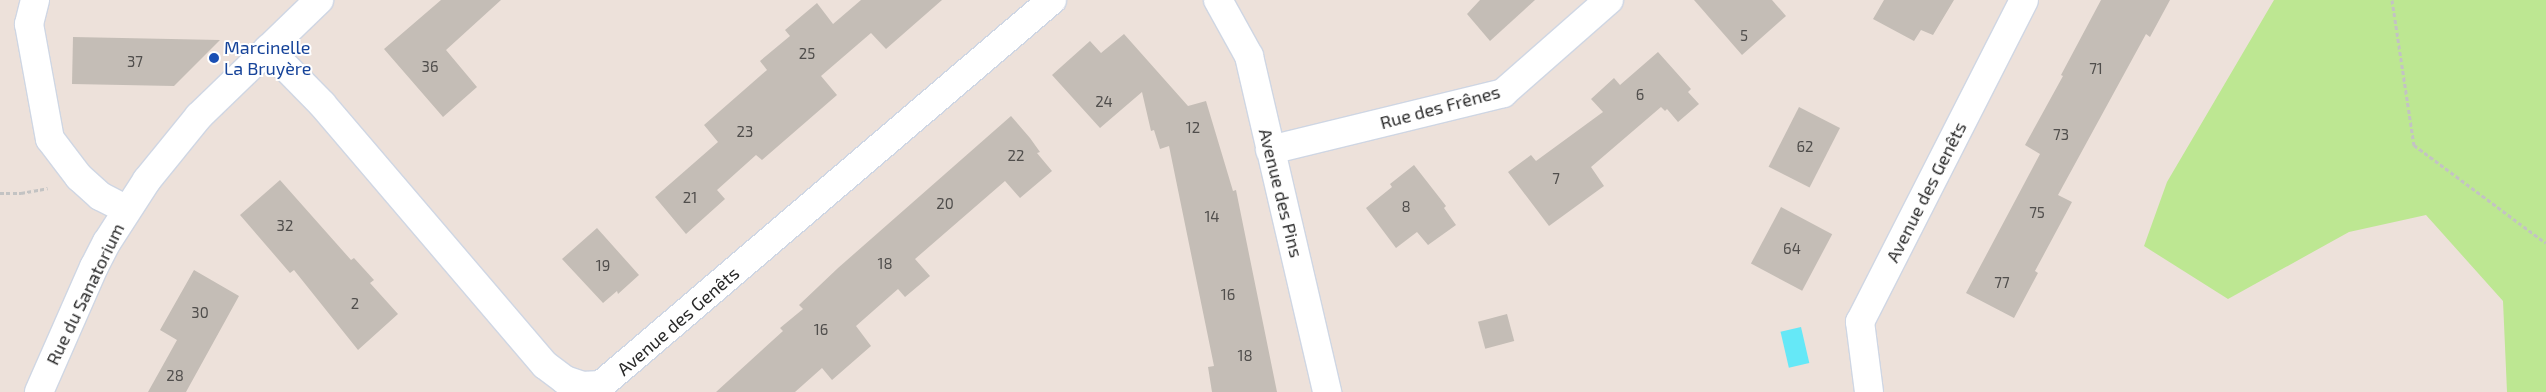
<!DOCTYPE html>
<html>
<head>
<meta charset="utf-8">
<style>
  body { margin:0 }
  #map { position:relative; width:2546px; height:392px; overflow:hidden; background:#ede1da; font-family:"Exo 2",sans-serif }
  div>[style] { position:absolute }
  .green>* { inset:0; background:#bde792 }
  .water>* { inset:0; background:#65e8f7; transform-origin:0 0 }
  .building>* { inset:0; background:#c4bdb6; transform-origin:0 0 }
  .path>* { height:3px; margin-top:-1.5px; transform-origin:0; background:repeating-linear-gradient(90deg,#c3c3c3 0 4px,transparent 0 6.5px) }
  .roads { filter:drop-shadow(1px 0 #cfd6e3) drop-shadow(-1px 0 #cfd6e3) drop-shadow(0 1px #cfd6e3) drop-shadow(0 -1px #cfd6e3) }
  .street>* { height:28px; margin:-14px; padding:0 14px; transform-origin:14px; border-radius:14px; background:#fff }
  .secondary>* { height:28px; margin:-14px; padding:0 14px; transform-origin:14px; border-radius:14px; background:#fff }
  .dots>* { width:14px; height:14px; translate:-50% -50%; box-sizing:border-box; border:2px solid #fff; border-radius:50% }
  span { translate:-50% -50%; white-space:nowrap; text-align:center; line-height:1.15; -webkit-text-stroke:4px #fff; paint-order:stroke }
  .number-label { font-size:15px; color:#504e4c }
  .number-label span { -webkit-text-stroke-width:0 }
  .transit-label { font-size:18px; color:#164399 }
  .left { translate:0 -50%; text-align:left }
  .street-label { font-size:18px; color:#292929 }
</style>
</head>
<body>
<div id="map">
  <div class="green">
    <i style="clip-path:polygon(2274px 0,2546px 0,2546px 392px,2507px 392px,2503px 301px,2426px 215px,2349px 232px,2228px 299px,2144px 246px,2167px 182px)"></i>
  </div>
  <div class="water">
    <i style="left:1801px;top:327px;width:37px;height:21px;rotate:77deg"></i>
  </div>
  <div class="building">
    <i style="clip-path:polygon(441px 0,501px 0,446px 50px,477px 87px,443px 117px,384px 49px)"></i>
    <i style="clip-path:polygon(861px 0,942px 0,886px 49px,871px 33px,821px 76px,837px 95px,762px 160px,756px 155px,717px 190px,725px 199px,686px 234px,655px 197px,718px 142px,704px 125px,767px 70px,760px 61px,790px 36px,785px 30px,817px 3px,833px 24px)"></i>
    <i style="clip-path:polygon(1480px 0,1535px 0,1490px 41px,1467px 14px)"></i>
    <i style="clip-path:polygon(1694px 0,1772px 0,1786px 16px,1742px 55px)"></i>
    <i style="clip-path:polygon(1884px 0,1954px 0,1933px 35px,1921px 30px,1914px 41px,1873px 19px)"></i>
    <i style="clip-path:polygon(2101px 0,2170px 0,2150px 37px,2146px 34px,2058px 195px,2072px 202px,2035px 271px,2038px 273px,2014px 318px,1966px 293px,2040px 154px,2025px 145px,2063px 76px,2061px 75px)"></i>
    <i style="clip-path:polygon(1124px 34px,1188px 106px,1206px 101px,1233px 191px,1236px 190px,1277px 392px,1212px 392px,1208px 367px,1214px 366px,1169px 146px,1160px 149px,1154px 130px,1151px 131px,1142px 92px,1100px 128px,1052px 75px,1090px 41px,1101px 53px)"></i>
    <i style="clip-path:polygon(73px 37px,220px 40px,174px 86px,72px 84px)"></i>
    <i style="clip-path:polygon(1658px 52px,1691px 89px,1688px 92px,1699px 104px,1678px 122px,1667px 109px,1665px 111px,1661px 107px,1591px 167px,1604px 186px,1549px 226px,1508px 172px,1531px 155px,1536px 161px,1603px 112px,1591px 99px,1614px 78px,1620px 85px)"></i>
    <i style="left:1799px;top:107px;width:46px;height:67px;rotate:27deg"></i>
    <i style="clip-path:polygon(1011px 116px,1030px 138px,1040px 152px,1037px 153px,1052px 171px,1020px 198px,1005px 181px,915px 259px,930px 276px,905px 297px,898px 289px,856px 326px,871px 346px,832px 380px,822px 368px,795px 392px,716px 392px,783px 331px,780px 328px,803px 309px,799px 305px,838px 268px)"></i>
    <i style="clip-path:polygon(1414px 165px,1446px 206px,1444px 208px,1456px 225px,1428px 245px,1417px 232px,1396px 248px,1366px 208px,1392px 187px,1390px 184px)"></i>
    <i style="clip-path:polygon(280px 180px,351px 260px,354px 258px,374px 280px,370px 283px,398px 314px,358px 350px,294px 270px,290px 273px,240px 215px)"></i>
    <i style="left:1781px;top:207px;width:58px;height:64px;rotate:28deg"></i>
    <i style="clip-path:polygon(597px 228px,639px 275px,618px 294px,617px 291px,603px 303px,562px 259px)"></i>
    <i style="clip-path:polygon(194px 270px,239px 296px,186px 392px,148px 392px,177px 340px,160px 330px)"></i>
    <i style="left:1507px;top:314px;width:28px;height:30px;rotate:75deg"></i>
  </div>
  <div class="path">
    <i style="left:2392px;top:0;width:147px;rotate:81.4deg"></i>
    <i style="left:2414px;top:145px;width:164px;rotate:36.6deg"></i>
    <i style="left:0;top:193px;width:21px"></i>
    <i style="left:21px;top:193px;width:27px;rotate:-10deg"></i>
  </div>
  <div class="roads">
    <div class="street">
      <i style="left:35px;top:0;width:25px;rotate:104deg"></i>
      <i style="left:29px;top:24px;width:117px;rotate:79.7deg"></i>
      <i style="left:50px;top:139px;width:48px;rotate:52.7deg"></i>
      <i style="left:79px;top:177px;width:28px;rotate:42deg"></i>
      <i style="left:100px;top:196px;width:30px;rotate:27deg"></i>
      <i style="left:1218px;top:0;width:64px;rotate:61deg"></i>
      <i style="left:1249px;top:56px;width:345px;rotate:76.9deg"></i>
      <i style="left:268px;top:49px;width:77px;rotate:45.5deg"></i>
      <i style="left:322px;top:104px;width:343px;rotate:49.5deg"></i>
      <i style="left:545px;top:365px;width:25px;rotate:37deg"></i>
      <i style="left:565px;top:380px;width:18px;rotate:19deg"></i>
      <i style="left:582px;top:386px;width:19px;rotate:-3deg"></i>
      <i style="left:601px;top:385px;width:593px;rotate:-40.49deg"></i>
      <i style="left:1270px;top:150px;width:240px;rotate:-13.7deg"></i>
      <i style="left:1503px;top:93px;width:141px;rotate:-41.3deg"></i>
      <i style="left:1869px;top:392px;width:71px;rotate:-97.3deg"></i>
      <i style="left:1860px;top:322px;width:361px;rotate:-63deg"></i>
    </div>
    <div class="secondary">
      <i style="left:39px;top:392px;width:137px;rotate:-66.3deg"></i>
      <i style="left:94px;top:267px;width:28px;rotate:-63deg"></i>
      <i style="left:107px;top:242px;width:74px;rotate:-57.2deg"></i>
      <i style="left:147px;top:180px;width:82px;rotate:-50.9deg"></i>
      <i style="left:199px;top:116px;width:167px;rotate:-44deg"></i>
    </div>
  </div>
  <div class="dots">
    <i style="left:214px;top:58px;background:#1a4fb4"></i>
  </div>
  <div class="number-label">
    <span style="left:1744px;top:36px">5</span>
    <span style="left:807px;top:54px">25</span>
    <span style="left:135px;top:62px">37</span>
    <span style="left:430px;top:67px">36</span>
    <span style="left:2096px;top:69px">71</span>
    <span style="left:1640px;top:95px">6</span>
    <span style="left:1104px;top:102px">24</span>
    <span style="left:1193px;top:128px">12</span>
    <span style="left:745px;top:132px">23</span>
    <span style="left:2061px;top:135px">73</span>
    <span style="left:1805px;top:147px">62</span>
    <span style="left:1016px;top:156px">22</span>
    <span style="left:1556px;top:179px">7</span>
    <span style="left:690px;top:198px">21</span>
    <span style="left:945px;top:204px">20</span>
    <span style="left:1406px;top:207px">8</span>
    <span style="left:2037px;top:213px">75</span>
    <span style="left:1212px;top:217px">14</span>
    <span style="left:285px;top:226px">32</span>
    <span style="left:1792px;top:249px">64</span>
    <span style="left:885px;top:264px">18</span>
    <span style="left:603px;top:266px">19</span>
    <span style="left:2002px;top:283px">77</span>
    <span style="left:1228px;top:295px">16</span>
    <span style="left:355px;top:304px">2</span>
    <span style="left:200px;top:313px">30</span>
    <span style="left:821px;top:330px">16</span>
    <span style="left:1245px;top:356px">18</span>
    <span style="left:175px;top:376px">28</span>
  </div>
  <div class="transit-label">
    <span class="left" style="left:224px;top:58px">Marcinelle<br>La Bruyère</span>
  </div>
  <div class="street-label">
    <span style="left:1440px;top:107px;rotate:-15deg">Rue des Frênes</span>
    <span style="left:1926px;top:192px;rotate:-63deg">Avenue des Genêts</span>
    <span style="left:1281px;top:193px;rotate:76deg">Avenue des Pins</span>
    <span style="left:85px;top:294px;rotate:-64deg">Rue du Sanatorium</span>
    <span style="left:678px;top:321px;rotate:-41deg">Avenue des Genêts</span>
  </div>
</div>
</body>
</html>
